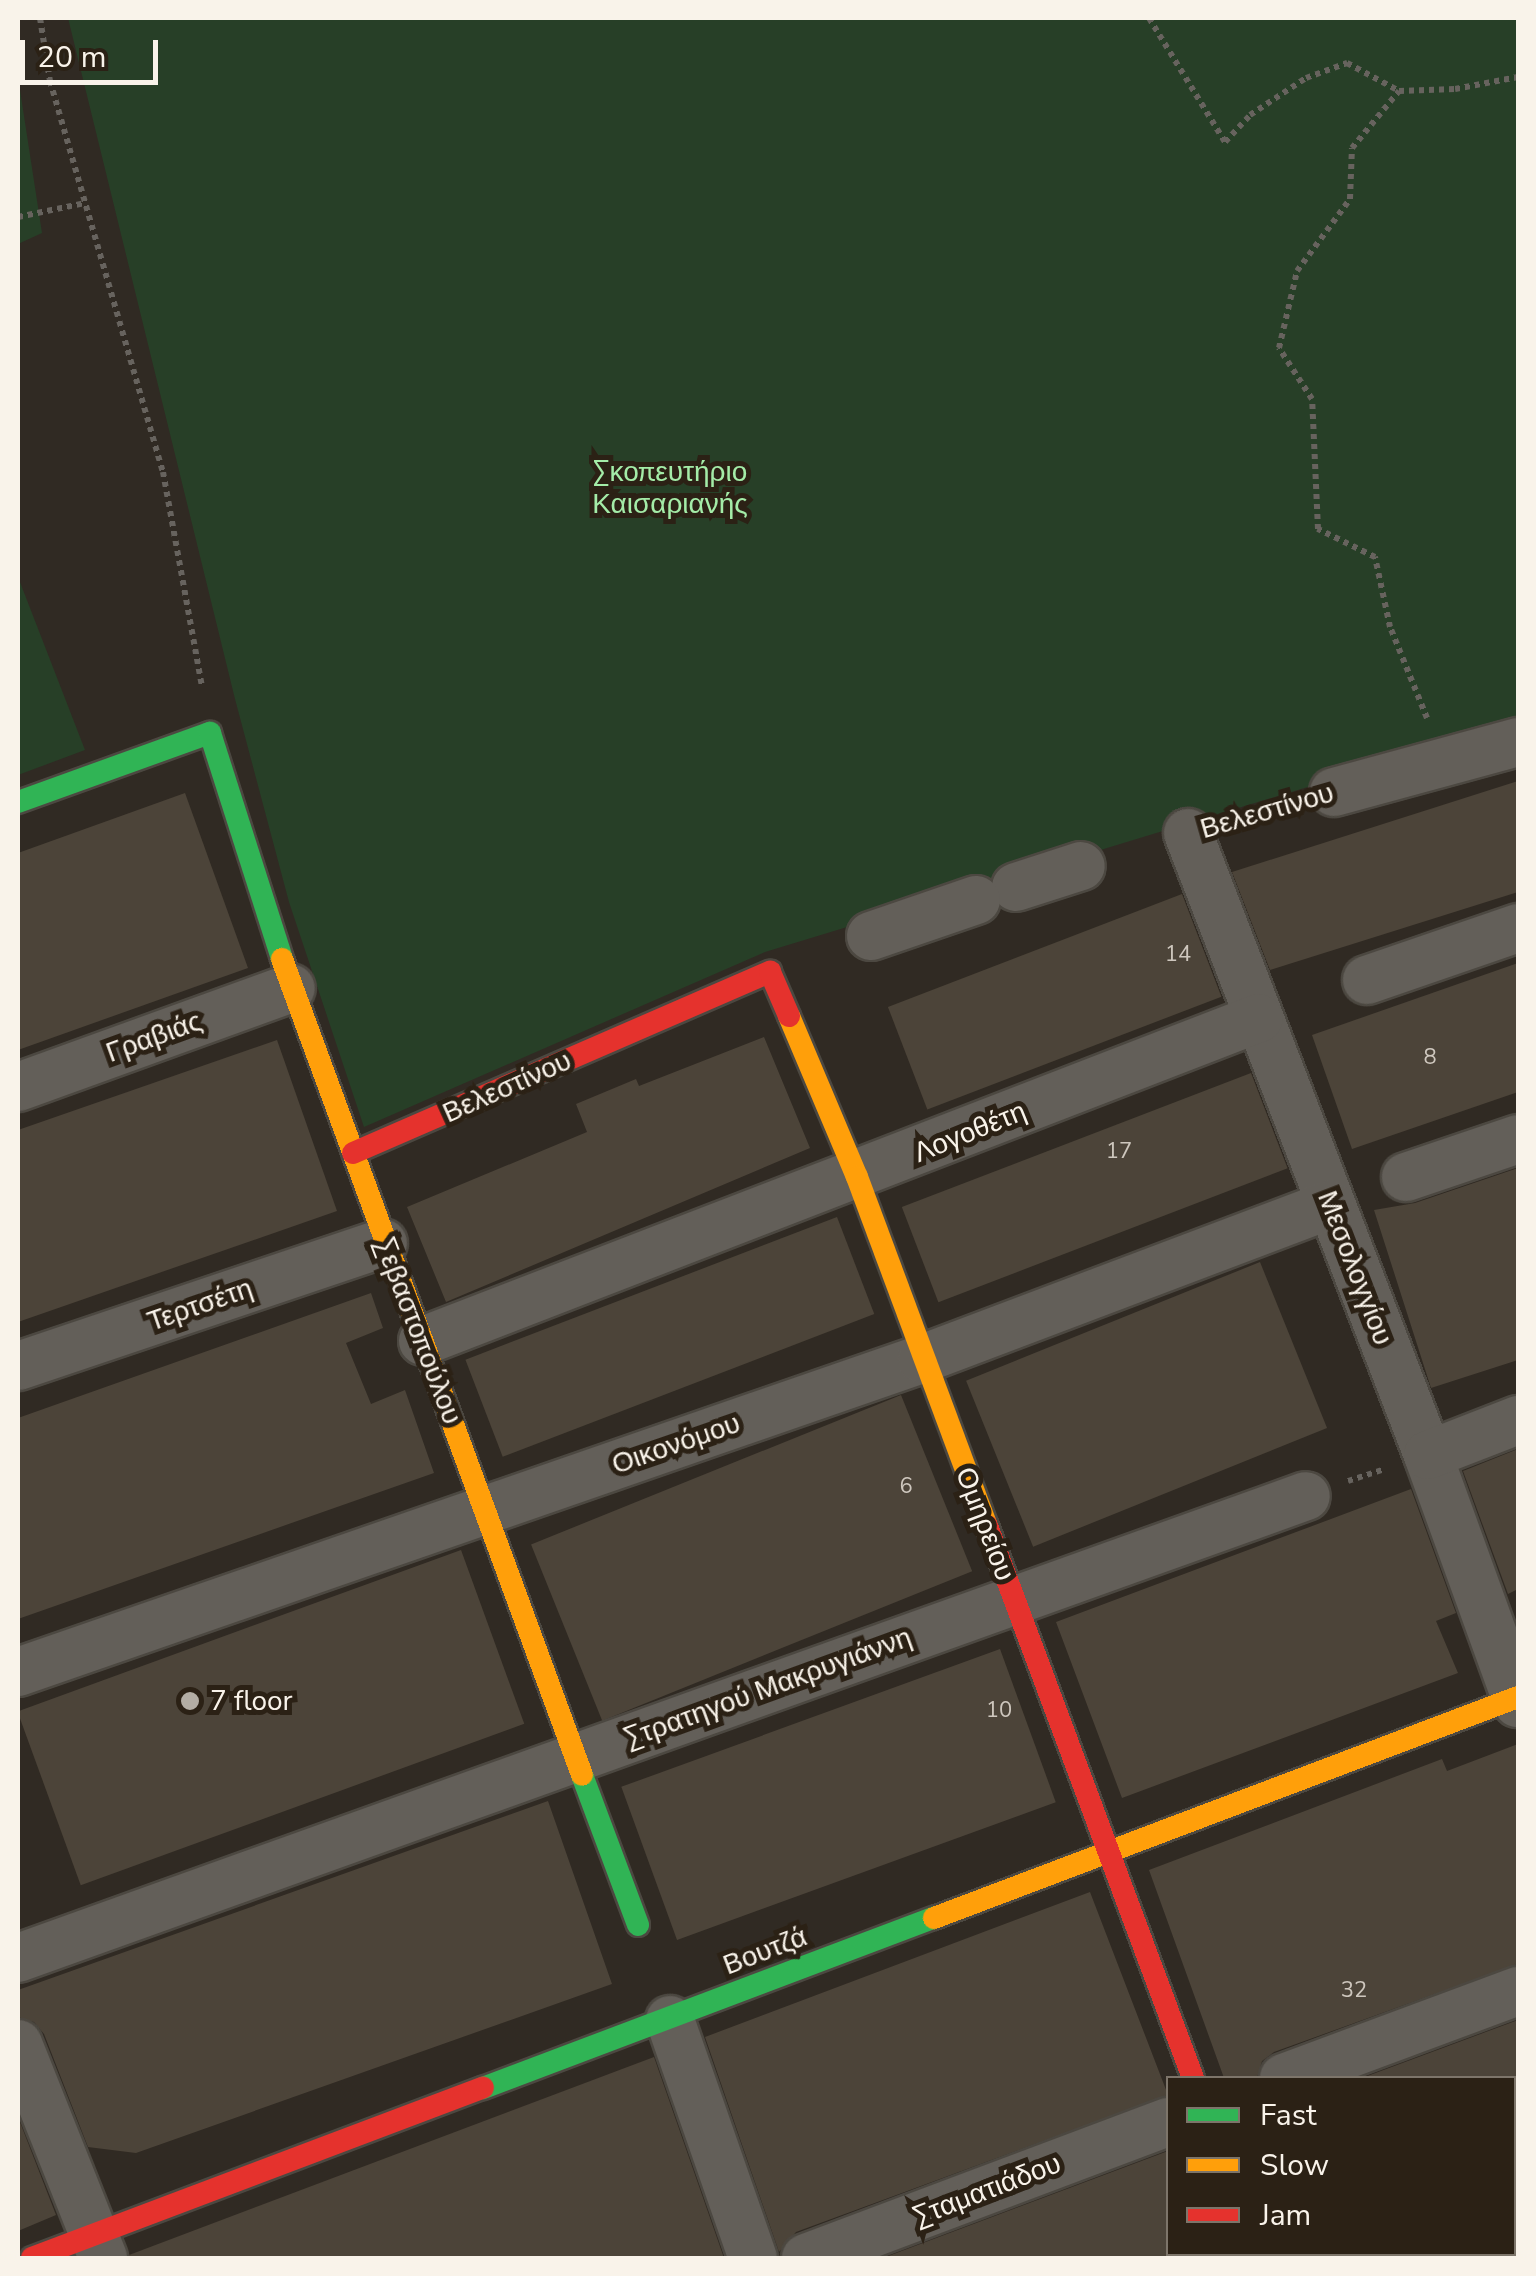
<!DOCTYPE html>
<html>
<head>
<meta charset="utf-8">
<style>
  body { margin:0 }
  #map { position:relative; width:1536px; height:2276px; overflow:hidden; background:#302a23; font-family:"Nunito Sans",sans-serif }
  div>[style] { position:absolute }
  .green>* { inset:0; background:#273f27 }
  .building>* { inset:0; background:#4c4439; transform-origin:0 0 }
  .path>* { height:6px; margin-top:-3px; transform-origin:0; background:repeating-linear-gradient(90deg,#67635e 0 5px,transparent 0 10px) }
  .roads { filter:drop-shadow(2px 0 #4c4841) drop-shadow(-2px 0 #4c4841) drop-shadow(0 2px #4c4841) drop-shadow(0 -2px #4c4841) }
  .street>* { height:48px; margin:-24px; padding:0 24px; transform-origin:24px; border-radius:24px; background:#635f59 }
  .fast>* { height:22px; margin:-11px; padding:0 11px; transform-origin:11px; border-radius:11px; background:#30b455 }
  .slow>* { height:22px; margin:-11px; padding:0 11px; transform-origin:11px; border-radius:11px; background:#ff9f0a }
  .jam>* { height:22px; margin:-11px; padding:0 11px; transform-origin:11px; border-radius:11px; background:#e5322d }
  .dots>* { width:28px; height:28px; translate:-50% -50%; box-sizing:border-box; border:5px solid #2b2115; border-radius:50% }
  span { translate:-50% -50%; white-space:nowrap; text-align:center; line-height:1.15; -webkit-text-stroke:10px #2b2115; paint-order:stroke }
  .number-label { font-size:22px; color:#cec7be }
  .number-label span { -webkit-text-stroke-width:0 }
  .park-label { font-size:28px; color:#a4eca8 }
  .street-label { font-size:28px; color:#f9f3ea }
  .poi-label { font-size:28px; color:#f9f3ea }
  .left { translate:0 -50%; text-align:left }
  .frame { position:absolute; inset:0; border:20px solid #f9f3ea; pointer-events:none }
  .legend { position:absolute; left:1166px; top:2076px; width:350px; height:180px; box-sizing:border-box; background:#2b2115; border:2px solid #7d756a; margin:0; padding:12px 18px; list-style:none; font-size:30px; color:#f9f3ea }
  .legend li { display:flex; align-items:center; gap:20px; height:50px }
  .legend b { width:50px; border:2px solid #7d756a }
  .scale { position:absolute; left:20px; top:40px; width:138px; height:45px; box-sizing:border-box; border:5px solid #f9f3ea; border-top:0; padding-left:12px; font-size:30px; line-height:35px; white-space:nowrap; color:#f9f3ea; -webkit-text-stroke:8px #2b2115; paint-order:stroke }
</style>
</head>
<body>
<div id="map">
  <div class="green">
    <i style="clip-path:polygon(68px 18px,1518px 18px,1518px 723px,765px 952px,364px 1127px,289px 902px,235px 699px)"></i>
    <i style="clip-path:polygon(18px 77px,42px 233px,18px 244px)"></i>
    <i style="clip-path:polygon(18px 577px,85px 750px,18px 775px)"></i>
  </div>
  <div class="building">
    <i style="clip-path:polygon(1518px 781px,1518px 892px,1270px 970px,1232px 872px)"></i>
    <i style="clip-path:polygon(185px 793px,248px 968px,18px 1050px,18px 853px)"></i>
    <i style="left:1182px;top:894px;width:110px;height:315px;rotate:69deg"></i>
    <i style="clip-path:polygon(1518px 963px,1518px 1092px,1352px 1149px,1312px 1035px)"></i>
    <i style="clip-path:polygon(764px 1037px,810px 1148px,446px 1302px,407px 1207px,587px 1132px,576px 1104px,636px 1079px,639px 1086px)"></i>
    <i style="clip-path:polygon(277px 1040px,337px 1211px,18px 1322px,18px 1130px)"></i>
    <i style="left:1251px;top:1073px;width:102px;height:374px;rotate:69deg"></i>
    <i style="clip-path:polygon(1518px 1168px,1518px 1360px,1431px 1388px,1374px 1210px,1415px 1203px)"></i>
    <i style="left:837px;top:1217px;width:104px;height:398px;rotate:69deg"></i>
    <i style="left:1260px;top:1262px;width:179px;height:317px;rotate:68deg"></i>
    <i style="clip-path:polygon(371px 1293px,383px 1328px,346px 1343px,371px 1404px,405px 1390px,434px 1473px,18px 1619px,18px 1418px)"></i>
    <i style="left:901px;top:1395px;width:190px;height:399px;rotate:68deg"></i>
    <i style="clip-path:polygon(1518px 1449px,1518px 1589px,1508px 1594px,1463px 1471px)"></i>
    <i style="clip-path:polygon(1411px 1489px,1456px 1613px,1436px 1621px,1458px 1673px,1122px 1798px,1056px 1622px)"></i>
    <i style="left:461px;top:1550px;width:185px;height:472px;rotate:70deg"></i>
    <i style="left:1000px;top:1649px;width:163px;height:403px;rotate:70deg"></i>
    <i style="clip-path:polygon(1518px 1744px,1518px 1964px,1274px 2052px,1262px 2061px,1257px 2078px,1224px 2078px,1149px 1870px,1442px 1759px,1447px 1771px)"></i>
    <i style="clip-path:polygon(548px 1801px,612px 1984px,136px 2153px,88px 2147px,44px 2034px,34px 2022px,18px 2017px,18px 1990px)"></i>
    <i style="clip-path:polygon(1090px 1892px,1168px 2095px,796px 2232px,779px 2252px,705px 2037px)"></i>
    <i style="clip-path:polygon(1518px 2020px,1518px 2078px,1362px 2078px)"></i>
    <i style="clip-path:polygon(654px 2057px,724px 2258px,130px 2258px,129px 2255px)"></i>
    <i style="clip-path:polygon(18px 2117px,56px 2215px,18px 2231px)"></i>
    <i style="clip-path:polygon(1168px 2151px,1168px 2258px,883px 2258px)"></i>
  </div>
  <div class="path">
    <i style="left:40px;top:18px;width:64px;rotate:81deg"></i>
    <i style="left:50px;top:81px;width:407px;rotate:73.9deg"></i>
    <i style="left:163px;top:472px;width:218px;rotate:79.7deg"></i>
    <i style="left:1149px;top:18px;width:145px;rotate:58.5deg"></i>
    <i style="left:1225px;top:142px;width:37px;rotate:-47deg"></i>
    <i style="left:1250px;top:115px;width:67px;rotate:-33.5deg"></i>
    <i style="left:1306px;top:78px;width:44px;rotate:-20.1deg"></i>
    <i style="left:1347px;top:63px;width:59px;rotate:28.3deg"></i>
    <i style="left:18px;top:217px;width:68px;rotate:-11.8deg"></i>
    <i style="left:1427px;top:718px;width:98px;rotate:-112.1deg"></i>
    <i style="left:1390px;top:627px;width:72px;rotate:-102.1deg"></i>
    <i style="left:1375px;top:557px;width:64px;rotate:-153.8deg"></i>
    <i style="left:1318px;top:529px;width:130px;rotate:-92.6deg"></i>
    <i style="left:1312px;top:399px;width:61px;rotate:-122.9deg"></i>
    <i style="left:1279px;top:348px;width:79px;rotate:-76.8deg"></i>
    <i style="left:1297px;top:271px;width:89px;rotate:-53.6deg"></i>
    <i style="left:1350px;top:199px;width:51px;rotate:-87.8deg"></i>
    <i style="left:1352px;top:148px;width:74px;rotate:-50.5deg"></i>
    <i style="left:1399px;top:91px;width:56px;rotate:-2deg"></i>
    <i style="left:1455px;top:89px;width:64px;rotate:-10.8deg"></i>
    <i style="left:1230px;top:822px;width:64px;rotate:-16.4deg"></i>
    <i style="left:1348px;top:1481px;width:38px;rotate:-18deg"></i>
  </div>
  <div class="roads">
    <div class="street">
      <i style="left:1334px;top:792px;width:191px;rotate:-15.2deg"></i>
      <i style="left:1188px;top:833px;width:667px;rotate:68.9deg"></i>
      <i style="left:1428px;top:1455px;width:264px;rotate:70.1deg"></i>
      <i style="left:1016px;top:887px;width:68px;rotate:-17.9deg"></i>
      <i style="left:871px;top:936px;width:111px;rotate:-18.9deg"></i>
      <i style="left:1367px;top:980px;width:160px;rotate:-19deg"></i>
      <i style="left:18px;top:1087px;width:290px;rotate:-19.9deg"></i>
      <i style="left:1406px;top:1177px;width:118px;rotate:-18.7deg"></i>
      <i style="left:423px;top:1341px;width:896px;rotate:-21.12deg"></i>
      <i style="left:18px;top:1366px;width:385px;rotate:-18.6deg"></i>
      <i style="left:1428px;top:1455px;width:97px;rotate:-21.3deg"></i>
      <i style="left:18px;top:1672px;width:957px;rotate:-19.1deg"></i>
      <i style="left:922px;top:1359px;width:436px;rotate:-20.7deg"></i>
      <i style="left:18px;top:1958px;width:1368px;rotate:-19.73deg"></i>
      <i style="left:670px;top:2020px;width:252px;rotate:70.8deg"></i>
      <i style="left:18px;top:2044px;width:230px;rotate:68.3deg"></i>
      <i style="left:1284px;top:2078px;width:250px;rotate:-20.4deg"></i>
      <i style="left:1251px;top:2254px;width:4px;rotate:63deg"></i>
      <i style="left:806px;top:2258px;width:387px;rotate:-20.6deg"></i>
    </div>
    <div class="fast">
      <i style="left:18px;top:802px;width:204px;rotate:-19.8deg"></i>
      <i style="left:210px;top:733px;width:237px;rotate:72.3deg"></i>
      <i style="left:582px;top:1775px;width:160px;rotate:69.5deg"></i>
      <i style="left:483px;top:2088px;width:482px;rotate:-20.7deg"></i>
    </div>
    <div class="slow">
      <i style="left:282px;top:959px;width:869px;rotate:69.81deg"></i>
      <i style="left:789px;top:1016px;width:175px;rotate:67.1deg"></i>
      <i style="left:857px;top:1177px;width:372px;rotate:69.6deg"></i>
      <i style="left:934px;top:1918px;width:624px;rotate:-20.73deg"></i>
    </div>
    <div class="jam">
      <i style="left:353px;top:1153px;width:455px;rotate:-23.5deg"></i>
      <i style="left:770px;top:972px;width:48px;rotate:66.6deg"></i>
      <i style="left:987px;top:1526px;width:589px;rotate:69.54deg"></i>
      <i style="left:32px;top:2258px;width:482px;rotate:-20.7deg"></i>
    </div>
  </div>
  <div class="dots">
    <i style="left:190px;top:1701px;background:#b3ada4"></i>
  </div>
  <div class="number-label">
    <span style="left:1178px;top:955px">14</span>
    <span style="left:1430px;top:1058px">8</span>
    <span style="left:1119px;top:1152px">17</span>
    <span style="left:906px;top:1487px">6</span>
    <span style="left:999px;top:1711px">10</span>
    <span style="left:1354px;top:1991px">32</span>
  </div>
  <div class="park-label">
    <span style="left:670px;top:488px">Σκοπευτήριο<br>Καισαριανής</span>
  </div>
  <div class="street-label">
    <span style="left:1267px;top:811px;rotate:-16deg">Βελεστίνου</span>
    <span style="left:154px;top:1037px;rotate:-20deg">Γραβιάς</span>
    <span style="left:507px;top:1087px;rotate:-24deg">Βελεστίνου</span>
    <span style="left:970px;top:1132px;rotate:-22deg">Λογοθέτη</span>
    <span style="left:1355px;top:1268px;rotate:69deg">Μεσολογγίου</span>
    <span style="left:200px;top:1305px;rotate:-19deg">Τερτσέτη</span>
    <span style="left:418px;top:1331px;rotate:69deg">Σεβαστοπούλου</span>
    <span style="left:676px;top:1444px;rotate:-19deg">Οικονόμου</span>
    <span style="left:985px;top:1524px;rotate:69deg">Ομηρείου</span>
    <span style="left:768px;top:1688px;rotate:-20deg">Στρατηγού Μακρυγιάννη</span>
    <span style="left:765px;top:1951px;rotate:-21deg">Βουτζά</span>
    <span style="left:987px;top:2190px;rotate:-21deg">Σταματιάδου</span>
  </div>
  <div class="poi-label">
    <span class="left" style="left:210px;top:1701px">7 floor</span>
  </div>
  <div class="frame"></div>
  <ul class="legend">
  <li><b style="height:12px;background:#30b455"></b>Fast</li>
  <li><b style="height:12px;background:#ff9f0a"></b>Slow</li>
  <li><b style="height:12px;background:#e5322d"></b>Jam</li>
  </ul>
  <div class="scale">20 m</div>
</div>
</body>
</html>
